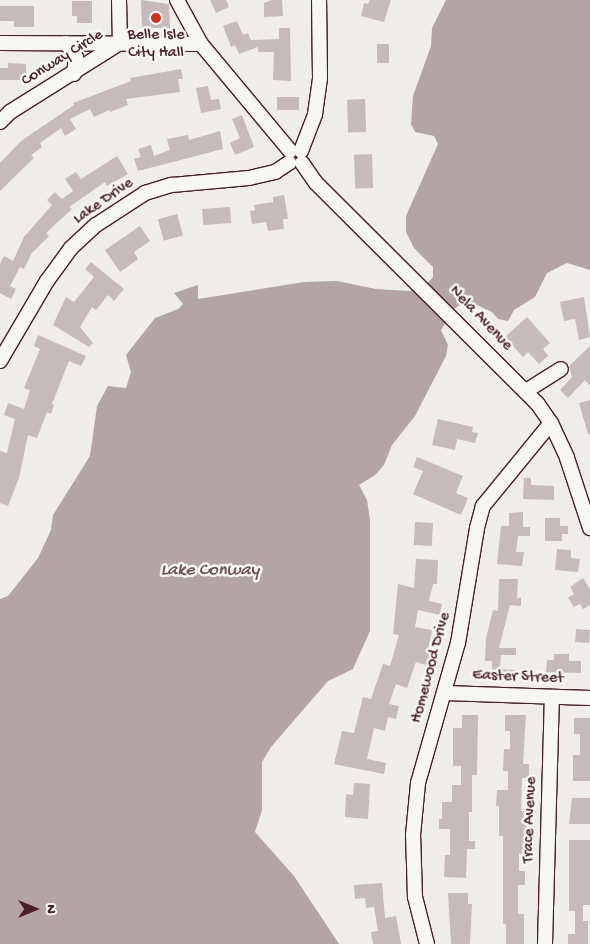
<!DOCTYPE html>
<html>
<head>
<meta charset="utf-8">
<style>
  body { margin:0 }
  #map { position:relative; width:590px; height:944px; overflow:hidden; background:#efedea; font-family:"Gochi Hand",sans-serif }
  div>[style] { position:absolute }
  .water>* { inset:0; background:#b4a4a5 }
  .building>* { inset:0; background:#c6babb; transform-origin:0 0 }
  .roads { filter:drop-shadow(1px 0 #4a1f2b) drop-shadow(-1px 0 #4a1f2b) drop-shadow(0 1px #4a1f2b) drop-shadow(0 -1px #4a1f2b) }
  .minor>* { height:14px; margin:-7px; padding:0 7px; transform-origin:7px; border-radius:7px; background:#f6f6f2 }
  .dots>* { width:14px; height:14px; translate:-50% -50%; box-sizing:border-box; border:2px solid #f6f6f2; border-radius:50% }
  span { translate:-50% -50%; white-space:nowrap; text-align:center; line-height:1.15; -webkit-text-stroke:5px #f6f6f2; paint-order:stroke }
  .poi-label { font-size:16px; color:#4a1f2b }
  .street-label { font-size:16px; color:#4a1f2b }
  .water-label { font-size:18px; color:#6f4e56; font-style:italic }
  .north { position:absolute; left:10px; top:884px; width:50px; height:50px; -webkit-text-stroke:4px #f6f6f2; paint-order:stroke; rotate:90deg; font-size:14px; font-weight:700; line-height:20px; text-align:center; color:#4a1f2b }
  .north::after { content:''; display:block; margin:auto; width:18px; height:22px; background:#4a1f2b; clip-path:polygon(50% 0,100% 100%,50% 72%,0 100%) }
</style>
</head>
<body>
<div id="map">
  <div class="water">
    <i style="clip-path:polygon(446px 0,590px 0,590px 270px,567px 263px,547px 273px,535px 297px,514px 310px,508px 321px,498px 319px,492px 312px,477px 305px,460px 305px,454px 309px,441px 330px,448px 345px,446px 356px,415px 416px,392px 445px,384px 465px,375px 475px,359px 485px,367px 500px,370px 520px,370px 631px,353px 669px,328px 681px,271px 747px,262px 762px,262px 810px,255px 832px,294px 876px,339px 944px,0 944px,0 599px,8px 596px,38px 558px,51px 530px,53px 515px,90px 456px,97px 406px,108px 386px,126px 388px,131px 372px,126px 355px,155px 318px,178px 309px,183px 304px,174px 293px,198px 285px,198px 299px,304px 282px,337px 281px,376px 289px,410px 291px,424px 287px,433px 277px,433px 267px,414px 248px,406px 232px,406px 216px,438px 144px,434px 136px,415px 132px,411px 124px,413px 96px,431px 46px,432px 28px)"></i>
  </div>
  <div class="building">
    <i style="clip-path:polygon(141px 0,169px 4px,170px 28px,142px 28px)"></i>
    <i style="clip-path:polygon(210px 0,226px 0,229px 7px,216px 13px)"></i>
    <i style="clip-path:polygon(272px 0,282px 0,283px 16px,264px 17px,264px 3px)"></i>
    <i style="clip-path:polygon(370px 0,391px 0,384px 22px,361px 16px,364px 3px,368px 4px)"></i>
    <i style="clip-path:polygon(72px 1px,92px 1px,92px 23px,77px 23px,77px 16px,72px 16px)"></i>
    <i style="clip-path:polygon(0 6px,34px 6px,34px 27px,14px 27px,14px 21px,0 21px)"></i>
    <i style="clip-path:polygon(237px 21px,243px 35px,248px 33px,251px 40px,279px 39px,279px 28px,290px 28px,291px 81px,273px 80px,274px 52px,258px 52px,258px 47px,239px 54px,235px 45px,231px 47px,223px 26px)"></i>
    <i style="left:377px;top:44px;width:12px;height:19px"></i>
    <i style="clip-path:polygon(8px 63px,26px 64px,26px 80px,0 80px,0 68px,8px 68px)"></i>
    <i style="clip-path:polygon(181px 69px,183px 79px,178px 79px,180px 92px,126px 99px,128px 105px,110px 112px,109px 110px,94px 117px,90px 109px,70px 119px,76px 129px,65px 136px,61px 128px,40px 143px,42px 147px,31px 155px,34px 158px,0 191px,0 163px,21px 141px,74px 105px,73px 103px,131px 81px,130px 78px)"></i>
    <i style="clip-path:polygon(208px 86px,211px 100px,219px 99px,221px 109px,201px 113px,196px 88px)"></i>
    <i style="left:277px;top:97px;width:22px;height:13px"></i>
    <i style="left:365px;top:99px;width:33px;height:18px;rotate:88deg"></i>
    <i style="clip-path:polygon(242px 115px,254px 147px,235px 155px,230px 143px,240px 138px,232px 119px)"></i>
    <i style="clip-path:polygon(220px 131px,223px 149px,138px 171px,134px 159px,141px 157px,138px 149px,151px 145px,154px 156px,170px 150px,167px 139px,188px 135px,189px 140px)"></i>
    <i style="left:372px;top:154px;width:34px;height:18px;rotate:88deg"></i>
    <i style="clip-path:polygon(117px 156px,128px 174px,107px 186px,105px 182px,69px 207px,72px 209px,46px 233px,49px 236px,32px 253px,24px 269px,20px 267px,10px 286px,16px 289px,11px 299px,0 293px,0 264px,4px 256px,13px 261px,24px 237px,52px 205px,47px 200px,55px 192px,62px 199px,73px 191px,65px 179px,76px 172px,81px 179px)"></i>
    <i style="clip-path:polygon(284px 195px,288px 219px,283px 219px,284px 229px,268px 231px,266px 222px,252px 224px,250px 211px,255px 210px,254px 205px,273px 202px,273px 197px)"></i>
    <i style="left:230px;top:207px;width:16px;height:28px;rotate:86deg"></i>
    <i style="left:177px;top:214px;width:22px;height:20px;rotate:74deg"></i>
    <i style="clip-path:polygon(140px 226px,150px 241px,134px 252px,138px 259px,120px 272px,105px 250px)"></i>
    <i style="clip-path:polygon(91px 262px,124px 289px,114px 301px,108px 295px,96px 310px,92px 307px,80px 327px,93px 343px,89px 347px,53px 325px,66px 297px,74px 302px,94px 277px,85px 269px)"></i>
    <i style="clip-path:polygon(584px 297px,590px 337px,579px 340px,575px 319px,564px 321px,560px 302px)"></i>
    <i style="clip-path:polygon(527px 317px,550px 343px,543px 349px,548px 356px,539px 364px,528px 352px,523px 357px,505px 337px)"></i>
    <i style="clip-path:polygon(38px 335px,86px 356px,81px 366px,69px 361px,52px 404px,54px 405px,51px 414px,47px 412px,37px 438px,28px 435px,19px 478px,8px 506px,0 503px,0 451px,7px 453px,15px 419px,4px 415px,8px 403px,24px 409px,30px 390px,24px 388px,40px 349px,34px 346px)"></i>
    <i style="clip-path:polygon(590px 346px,590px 386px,585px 380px,568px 398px,560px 390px,572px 377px,569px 366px)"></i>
    <i style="clip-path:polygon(590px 400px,590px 434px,588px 434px,579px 403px)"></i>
    <i style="clip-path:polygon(438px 419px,473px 427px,472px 432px,478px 433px,475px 443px,457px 439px,455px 450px,432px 445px)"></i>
    <i style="clip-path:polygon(417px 457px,463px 476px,456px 493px,468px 498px,461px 515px,413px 494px,423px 471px,413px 467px)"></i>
    <i style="clip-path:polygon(524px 478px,531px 478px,531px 485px,554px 486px,554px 500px,523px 499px)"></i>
    <i style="clip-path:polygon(523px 512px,523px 527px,530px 527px,530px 536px,518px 536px,516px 552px,524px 552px,522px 566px,497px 564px,501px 526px,509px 526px,509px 513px)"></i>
    <i style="clip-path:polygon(545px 518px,560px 518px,560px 526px,568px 526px,568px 534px,562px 534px,562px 541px,545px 541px)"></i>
    <i style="left:415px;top:522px;width:18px;height:23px;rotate:3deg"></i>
    <i style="clip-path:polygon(557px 549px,571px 550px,571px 558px,580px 559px,578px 572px,555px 570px)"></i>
    <i style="clip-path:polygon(416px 559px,438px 560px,437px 584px,433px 584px,429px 601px,442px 604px,440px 615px,418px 610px,415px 627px,432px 630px,428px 651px,433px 652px,429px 666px,416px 662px,407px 688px,396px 684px,389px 704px,399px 706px,396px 719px,388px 717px,385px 731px,374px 728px,367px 759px,386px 763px,384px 774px,334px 764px,342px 731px,354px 733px,363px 697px,371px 699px,383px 664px,390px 666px,399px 635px,393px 634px,398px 584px,414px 588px)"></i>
    <i style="clip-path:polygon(583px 578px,590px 589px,590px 605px,583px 609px,580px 604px,574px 607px,568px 598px,574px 594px,570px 587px)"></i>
    <i style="clip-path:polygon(499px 579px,518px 579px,517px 598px,521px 598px,521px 606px,510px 605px,499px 648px,516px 648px,516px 655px,501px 655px,500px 669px,515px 670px,515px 682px,492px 681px,492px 661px,485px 661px,486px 638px,493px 610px,498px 611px)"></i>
    <i style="left:576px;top:629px;width:14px;height:13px;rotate:4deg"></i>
    <i style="clip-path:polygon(554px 654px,569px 654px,569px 661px,581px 661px,581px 673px,546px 672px,547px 660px,554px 660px)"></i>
    <i style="clip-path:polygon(462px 715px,478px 715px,477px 775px,472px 775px,472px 812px,469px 812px,469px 841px,475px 841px,475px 849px,467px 849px,466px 878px,444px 877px,445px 855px,450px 855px,450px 829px,439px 829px,439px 819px,442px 819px,442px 802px,452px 802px,452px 785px,461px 785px,461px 766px,453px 766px,453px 728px,462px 728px)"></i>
    <i style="clip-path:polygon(505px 715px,526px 715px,523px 764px,529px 764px,529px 778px,522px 778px,521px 811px,526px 811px,527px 854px,519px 854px,519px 871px,525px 871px,525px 885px,518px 885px,518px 914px,524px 914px,524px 944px,506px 944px,506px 924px,503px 924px,503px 836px,499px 836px,499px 806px,496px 806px,497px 790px,508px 790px,508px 771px,503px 771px,504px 749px,510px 749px,510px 731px,505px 731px)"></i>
    <i style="clip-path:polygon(574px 718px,590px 718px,590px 781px,573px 781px,573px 755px,580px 755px,580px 734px,574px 734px)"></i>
    <i style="clip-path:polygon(354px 783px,370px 784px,368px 819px,345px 817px,346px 794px,353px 795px)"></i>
    <i style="clip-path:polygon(572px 798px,590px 798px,590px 824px,569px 824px)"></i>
    <i style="clip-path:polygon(569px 840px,590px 840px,590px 905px,583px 905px,583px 921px,588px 921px,588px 944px,568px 944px,568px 934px,575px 934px,575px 911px,569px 911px)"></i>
    <i style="clip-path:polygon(382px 883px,385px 918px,396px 916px,401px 944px,373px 944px,371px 932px,378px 931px,374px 907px,366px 908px,365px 898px,355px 899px,354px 885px)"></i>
    <i style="clip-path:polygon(448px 893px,468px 893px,468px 904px,472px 904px,470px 944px,451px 944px)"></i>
  </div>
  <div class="roads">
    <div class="minor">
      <i style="left:119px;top:0;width:43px;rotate:88.7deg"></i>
      <i style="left:177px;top:0;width:50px;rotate:61.4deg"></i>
      <i style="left:201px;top:44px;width:139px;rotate:50.2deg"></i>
      <i style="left:0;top:43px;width:201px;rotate:0.3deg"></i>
      <i style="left:66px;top:43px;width:17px;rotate:54deg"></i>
      <i style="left:76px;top:57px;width:17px;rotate:97deg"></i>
      <i style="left:0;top:122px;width:14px;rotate:-45deg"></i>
      <i style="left:10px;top:112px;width:130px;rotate:-32.1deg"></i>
      <i style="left:301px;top:151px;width:40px;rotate:-69deg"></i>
      <i style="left:315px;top:114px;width:36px;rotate:-82deg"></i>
      <i style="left:320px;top:78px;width:78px;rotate:-90.7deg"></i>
      <i style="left:302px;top:163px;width:24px;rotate:55deg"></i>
      <i style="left:316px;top:183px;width:312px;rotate:44.9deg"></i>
      <i style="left:537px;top:403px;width:24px;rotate:55deg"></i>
      <i style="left:551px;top:423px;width:38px;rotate:65deg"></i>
      <i style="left:567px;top:458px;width:74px;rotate:71.8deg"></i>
      <i style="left:0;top:361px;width:93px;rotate:-59.6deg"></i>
      <i style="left:47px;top:281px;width:41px;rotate:-54deg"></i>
      <i style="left:71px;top:248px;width:34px;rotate:-43deg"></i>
      <i style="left:96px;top:225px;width:59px;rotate:-33.1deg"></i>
      <i style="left:145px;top:193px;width:28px;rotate:-17deg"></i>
      <i style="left:172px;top:185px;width:77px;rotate:-5.2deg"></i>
      <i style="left:249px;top:178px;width:27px;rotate:-13deg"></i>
      <i style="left:275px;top:172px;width:17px;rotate:-33deg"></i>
      <i style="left:526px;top:391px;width:41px;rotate:-32.2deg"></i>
      <i style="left:445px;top:693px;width:145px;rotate:2deg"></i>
      <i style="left:427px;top:944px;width:49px;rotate:-104.3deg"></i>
      <i style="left:415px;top:897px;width:62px;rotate:-91.8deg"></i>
      <i style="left:413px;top:835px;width:52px;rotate:-84.5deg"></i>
      <i style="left:418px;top:783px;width:146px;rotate:-74.1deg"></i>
      <i style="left:458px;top:643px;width:117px;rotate:-80.6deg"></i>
      <i style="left:477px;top:528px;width:23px;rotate:-75deg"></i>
      <i style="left:483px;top:506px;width:107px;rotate:-50.7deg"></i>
      <i style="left:545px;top:944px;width:247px;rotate:-88.4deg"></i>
    </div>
  </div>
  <div class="dots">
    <i style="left:156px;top:18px;background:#c8321e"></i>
  </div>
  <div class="poi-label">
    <span style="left:156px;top:45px">Belle Isle<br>City Hall</span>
  </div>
  <div class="street-label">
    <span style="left:63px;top:59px;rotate:-32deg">Conway Circle</span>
    <span style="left:104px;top:202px;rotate:-35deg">Lake Drive</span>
    <span style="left:480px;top:319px;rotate:46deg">Nela Avenue</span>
    <span style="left:432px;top:668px;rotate:-75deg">Homewood Drive</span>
    <span style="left:518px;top:678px;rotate:2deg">Easter Street</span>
    <span style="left:531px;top:820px;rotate:-88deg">Trace Avenue</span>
  </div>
  <div class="water-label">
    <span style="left:210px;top:571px">Lake Conway</span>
  </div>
  <div class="north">N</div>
</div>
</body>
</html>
